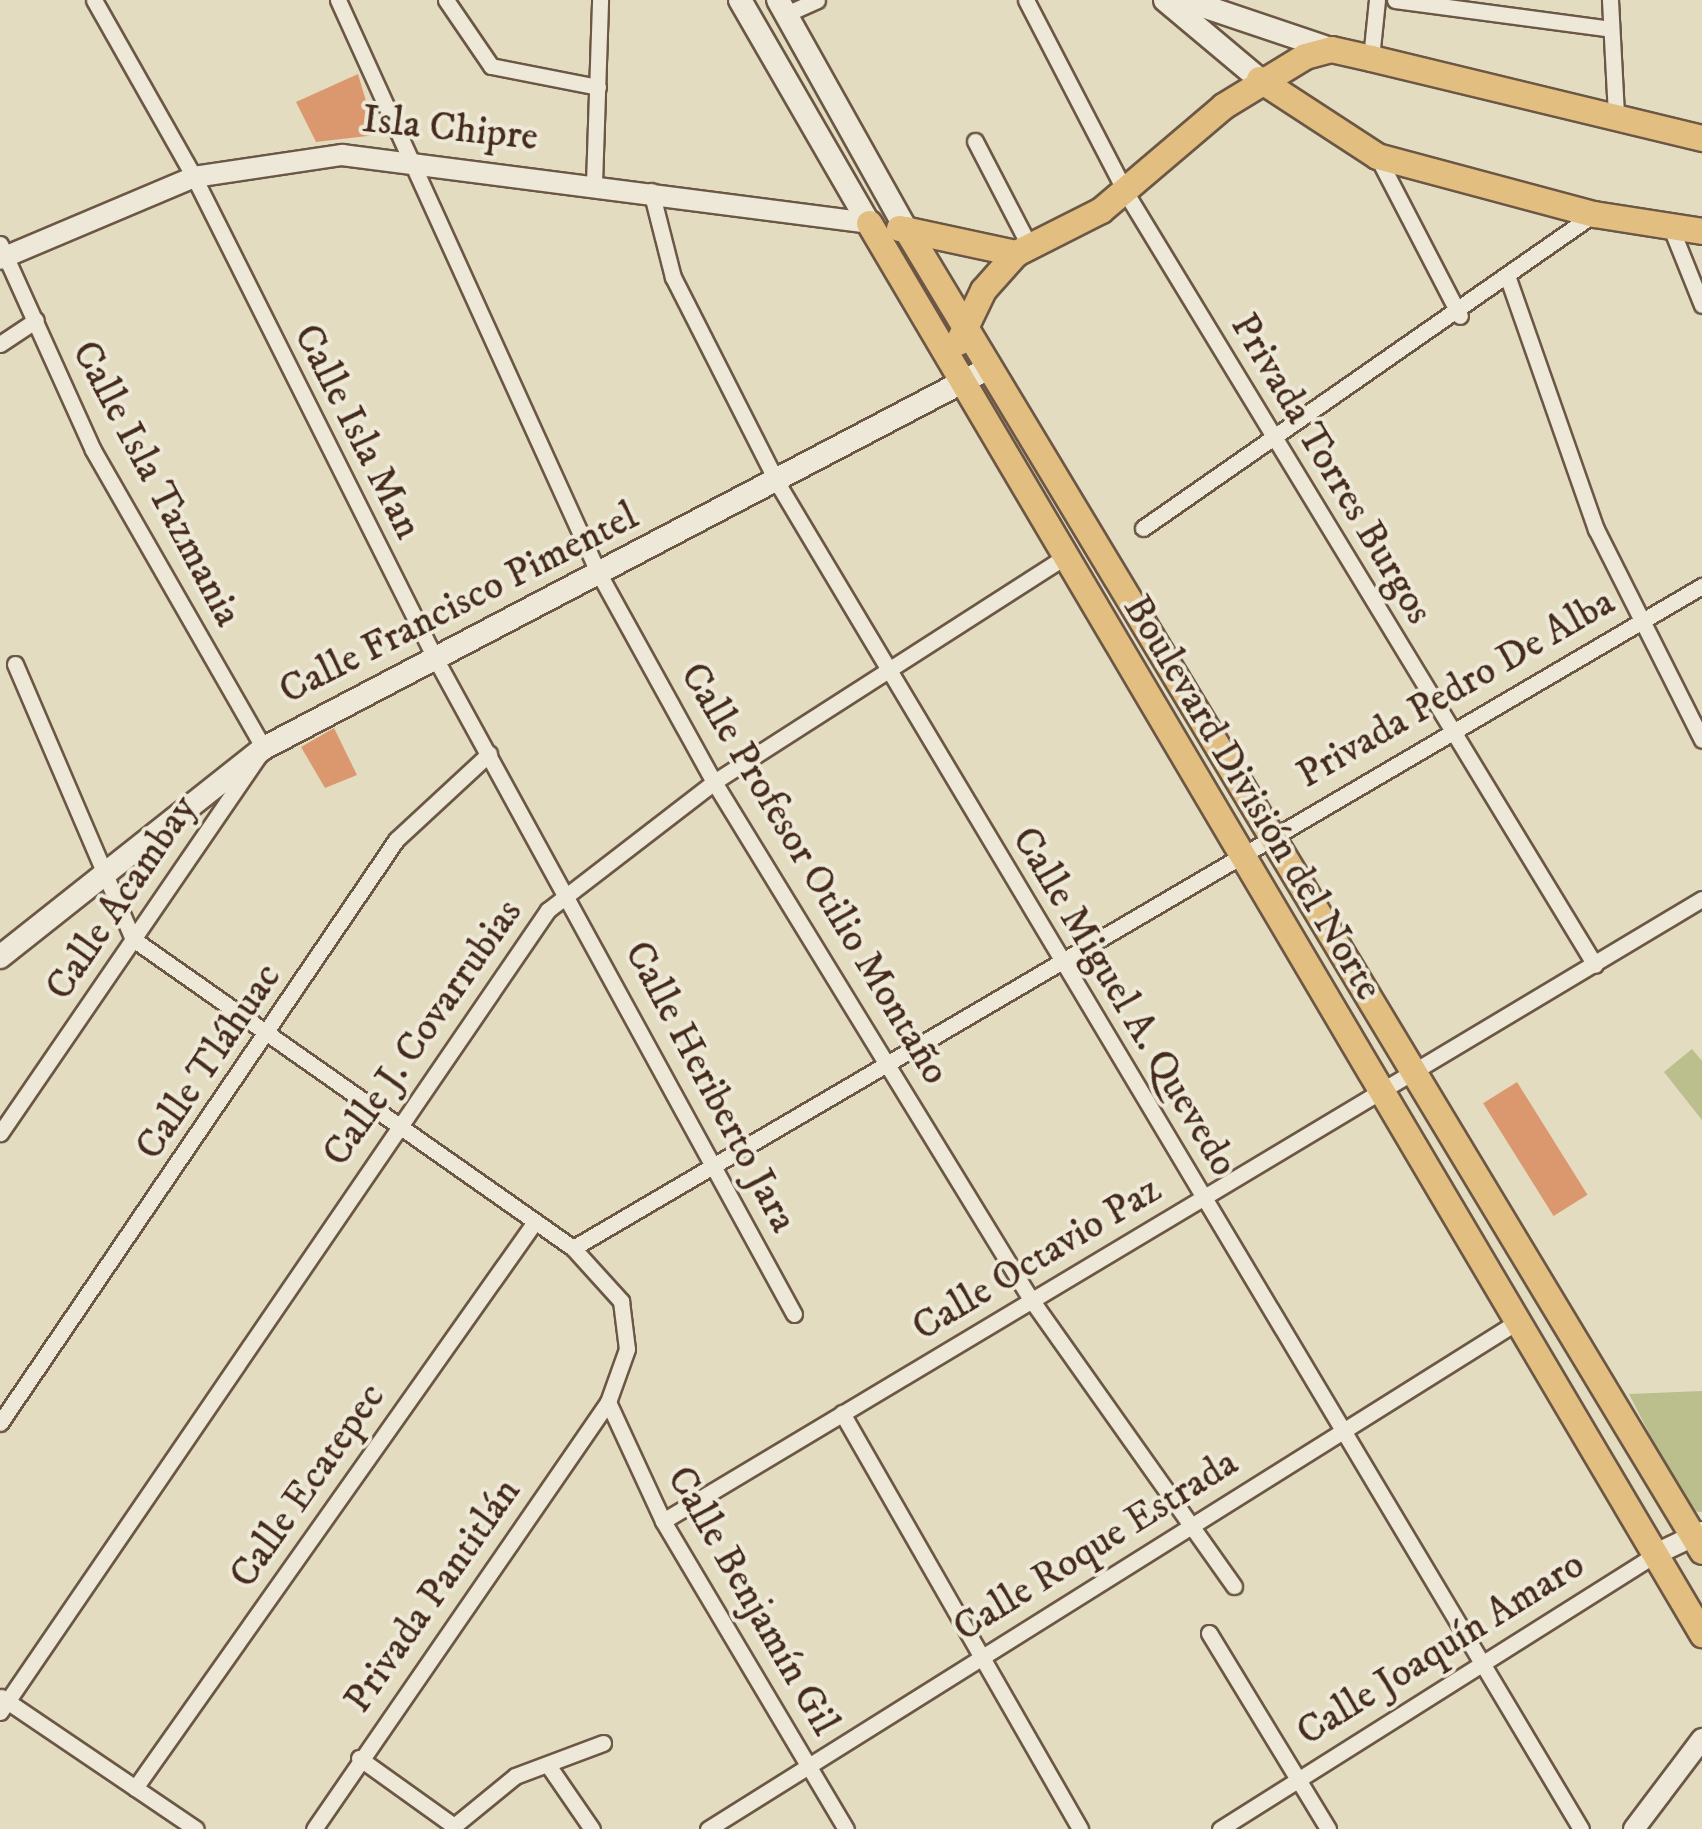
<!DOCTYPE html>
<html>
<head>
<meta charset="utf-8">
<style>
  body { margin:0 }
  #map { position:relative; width:1702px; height:1829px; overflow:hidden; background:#e3dcc1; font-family:"IM FELL DW Pica",serif }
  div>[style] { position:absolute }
  .green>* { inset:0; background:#bbbe8d }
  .building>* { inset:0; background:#db986f; transform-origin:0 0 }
  .roads { filter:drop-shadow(2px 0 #6c5745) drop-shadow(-2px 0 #6c5745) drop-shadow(0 2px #6c5745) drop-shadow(0 -2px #6c5745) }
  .minor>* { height:15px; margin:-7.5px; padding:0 7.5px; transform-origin:7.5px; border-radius:7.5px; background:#ede8d7 }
  .tertiary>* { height:20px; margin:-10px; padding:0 10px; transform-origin:10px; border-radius:10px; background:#ede8d7 }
  .secondary>* { height:22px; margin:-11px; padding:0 11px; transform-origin:11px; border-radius:11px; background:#ede8d7 }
  .primary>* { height:25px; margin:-12.5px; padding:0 12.5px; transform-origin:12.5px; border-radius:12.5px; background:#e2be80 }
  span { translate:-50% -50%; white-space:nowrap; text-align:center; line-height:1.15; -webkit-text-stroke:8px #ede8d7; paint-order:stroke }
  .street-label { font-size:40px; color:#452b1c }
</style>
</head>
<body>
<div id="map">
  <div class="green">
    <i style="clip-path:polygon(1692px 1049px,1702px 1061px,1702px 1120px,1664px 1072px)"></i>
    <i style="clip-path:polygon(1702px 1391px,1702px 1512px,1689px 1511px,1629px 1394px)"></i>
  </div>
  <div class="building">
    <i style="clip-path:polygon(358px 74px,376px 135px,316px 142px,296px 102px)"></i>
    <i style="clip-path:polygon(334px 728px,357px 775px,325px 788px,301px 747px)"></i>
    <i style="left:1517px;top:1082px;width:133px;height:40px;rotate:58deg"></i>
  </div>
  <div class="roads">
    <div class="minor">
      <i style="left:94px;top:0;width:203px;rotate:60.5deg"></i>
      <i style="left:194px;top:177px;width:536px;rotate:63.39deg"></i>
      <i style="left:434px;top:656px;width:750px;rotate:61.32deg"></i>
      <i style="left:338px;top:0;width:628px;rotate:65.56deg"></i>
      <i style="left:598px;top:572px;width:240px;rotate:61.1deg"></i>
      <i style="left:714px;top:782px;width:605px;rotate:58.52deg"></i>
      <i style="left:1030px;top:1298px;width:353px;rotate:54.7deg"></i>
      <i style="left:446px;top:0;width:80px;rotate:55.7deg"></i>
      <i style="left:491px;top:66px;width:109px;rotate:11.1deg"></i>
      <i style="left:1026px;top:0;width:217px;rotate:62.6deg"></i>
      <i style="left:1126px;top:193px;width:903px;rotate:58.72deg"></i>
      <i style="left:1395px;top:0;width:218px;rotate:7.6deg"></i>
      <i style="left:1610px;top:0;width:115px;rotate:87deg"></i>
      <i style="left:786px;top:14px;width:34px;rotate:-24deg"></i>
      <i style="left:1371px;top:58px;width:58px;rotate:-84.1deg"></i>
      <i style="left:975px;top:141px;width:119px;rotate:62.6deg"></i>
      <i style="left:1377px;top:156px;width:180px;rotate:62.6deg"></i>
      <i style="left:594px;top:184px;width:184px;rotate:-88.1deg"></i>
      <i style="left:651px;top:191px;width:89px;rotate:75.7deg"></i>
      <i style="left:673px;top:277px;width:232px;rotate:63.1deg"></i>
      <i style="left:778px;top:484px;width:1566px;rotate:59.16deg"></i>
      <i style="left:1671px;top:228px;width:83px;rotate:68.1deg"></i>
      <i style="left:0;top:244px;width:226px;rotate:65.7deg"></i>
      <i style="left:93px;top:450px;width:344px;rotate:60.2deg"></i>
      <i style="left:264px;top:748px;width:467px;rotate:124.4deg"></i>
      <i style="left:1509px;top:281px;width:263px;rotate:70.7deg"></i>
      <i style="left:1596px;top:529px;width:236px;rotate:63.3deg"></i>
      <i style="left:0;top:344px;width:43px;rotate:-33.7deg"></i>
      <i style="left:1143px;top:528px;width:550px;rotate:-34.85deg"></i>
      <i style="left:15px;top:664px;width:299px;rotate:66.8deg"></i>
      <i style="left:133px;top:939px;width:538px;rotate:35.08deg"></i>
      <i style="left:573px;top:1248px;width:72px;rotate:47.8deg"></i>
      <i style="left:621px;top:1301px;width:48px;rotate:82.9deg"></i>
      <i style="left:627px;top:1349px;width:56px;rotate:109.7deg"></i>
      <i style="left:608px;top:1402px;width:518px;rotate:124.55deg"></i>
      <i style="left:573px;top:1248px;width:1309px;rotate:-30.39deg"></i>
      <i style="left:608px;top:1402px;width:131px;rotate:65.2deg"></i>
      <i style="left:663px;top:1521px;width:358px;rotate:59.3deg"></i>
      <i style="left:842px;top:1413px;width:479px;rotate:60.2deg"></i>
      <i style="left:0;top:1423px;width:705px;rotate:-55.81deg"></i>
      <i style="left:396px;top:840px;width:127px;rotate:-42.8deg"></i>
      <i style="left:663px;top:1521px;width:1211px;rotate:-30.91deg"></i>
      <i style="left:1209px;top:1633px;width:229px;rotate:58.7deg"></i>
      <i style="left:1px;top:1697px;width:235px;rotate:34.1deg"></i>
      <i style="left:0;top:1712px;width:971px;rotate:-55.66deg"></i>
      <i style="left:548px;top:910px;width:210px;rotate:-37.6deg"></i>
      <i style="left:714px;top:782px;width:416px;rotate:-32.7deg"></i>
      <i style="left:359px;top:1758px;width:117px;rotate:35.6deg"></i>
      <i style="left:454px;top:1826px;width:79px;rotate:-39.3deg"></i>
      <i style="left:515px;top:1776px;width:94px;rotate:-20.6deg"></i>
      <i style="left:550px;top:1768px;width:74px;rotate:55.5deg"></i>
      <i style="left:135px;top:1788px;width:692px;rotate:-54.77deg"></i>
      <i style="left:708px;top:1829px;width:958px;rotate:-32.08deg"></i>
      <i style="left:1220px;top:1829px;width:515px;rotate:-32.24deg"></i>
    </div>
    <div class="tertiary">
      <i style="left:0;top:259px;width:211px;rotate:-22.9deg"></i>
      <i style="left:194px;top:177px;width:150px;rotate:-8.5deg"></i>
      <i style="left:342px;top:155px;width:531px;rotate:7.35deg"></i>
      <i style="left:1656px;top:1554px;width:51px;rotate:-25.6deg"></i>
      <i style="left:1634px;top:1829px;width:113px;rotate:-52.9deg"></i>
    </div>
    <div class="secondary">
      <i style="left:740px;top:0;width:258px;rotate:60deg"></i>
      <i style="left:778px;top:0;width:262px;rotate:60.8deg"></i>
      <i style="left:1165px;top:0;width:123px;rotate:40deg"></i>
      <i style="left:1185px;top:0;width:154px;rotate:18.6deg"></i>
      <i style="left:0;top:957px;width:337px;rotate:-38.4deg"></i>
      <i style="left:264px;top:748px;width:816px;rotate:-27.66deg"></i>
    </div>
    <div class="primary">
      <i style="left:1259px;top:79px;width:141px;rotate:33.1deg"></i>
      <i style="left:1377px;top:156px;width:225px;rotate:15deg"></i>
      <i style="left:1594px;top:214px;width:109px;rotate:8.9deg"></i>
      <i style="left:869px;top:223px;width:1639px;rotate:59.44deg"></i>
      <i style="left:899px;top:228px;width:120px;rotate:12.1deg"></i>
      <i style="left:906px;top:229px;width:1543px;rotate:58.95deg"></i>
      <i style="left:958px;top:342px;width:58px;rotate:-64.3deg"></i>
      <i style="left:983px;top:290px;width:50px;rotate:-48.3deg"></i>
      <i style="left:1016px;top:253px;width:95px;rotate:-26.8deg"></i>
      <i style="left:1101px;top:210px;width:160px;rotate:-40.4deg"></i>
      <i style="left:1223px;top:106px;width:96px;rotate:-31.4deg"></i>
      <i style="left:1305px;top:56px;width:27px;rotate:-15deg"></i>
      <i style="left:1331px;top:49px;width:41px;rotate:12.7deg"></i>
      <i style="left:1371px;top:58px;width:341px;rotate:13.6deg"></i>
    </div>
  </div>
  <div class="street-label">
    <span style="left:450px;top:129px;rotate:6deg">Isla Chipre</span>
    <span style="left:357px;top:432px;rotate:63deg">Calle Isla Man</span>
    <span style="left:1331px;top:469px;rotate:59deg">Privada Torres Burgos</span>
    <span style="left:156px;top:484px;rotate:62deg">Calle Isla Tazmania</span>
    <span style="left:459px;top:604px;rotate:-27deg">Calle Francisco Pimentel</span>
    <span style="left:1456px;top:689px;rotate:-30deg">Privada Pedro De Alba</span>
    <span style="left:1252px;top:798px;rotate:59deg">Boulevard División del Norte</span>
    <span style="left:814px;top:874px;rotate:59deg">Calle Profesor Otilio Montaño</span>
    <span style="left:122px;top:898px;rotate:-56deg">Calle Acambay</span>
    <span style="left:1124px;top:1002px;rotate:59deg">Calle Miguel A. Quevedo</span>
    <span style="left:423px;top:1033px;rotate:-55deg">Calle J. Covarrubias</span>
    <span style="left:209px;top:1062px;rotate:-56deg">Calle Tláhuac</span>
    <span style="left:710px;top:1087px;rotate:62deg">Calle Heriberto Jara</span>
    <span style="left:1037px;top:1259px;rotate:-31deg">Calle Octavio Paz</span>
    <span style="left:308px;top:1486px;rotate:-55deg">Calle Ecatepec</span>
    <span style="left:1096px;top:1546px;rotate:-32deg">Calle Roque Estrada</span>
    <span style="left:433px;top:1596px;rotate:-55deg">Privada Pantitlán</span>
    <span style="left:752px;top:1601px;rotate:60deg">Calle Benjamín Gil</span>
    <span style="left:1441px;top:1649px;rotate:-32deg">Calle Joaquín Amaro</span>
  </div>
</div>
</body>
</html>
